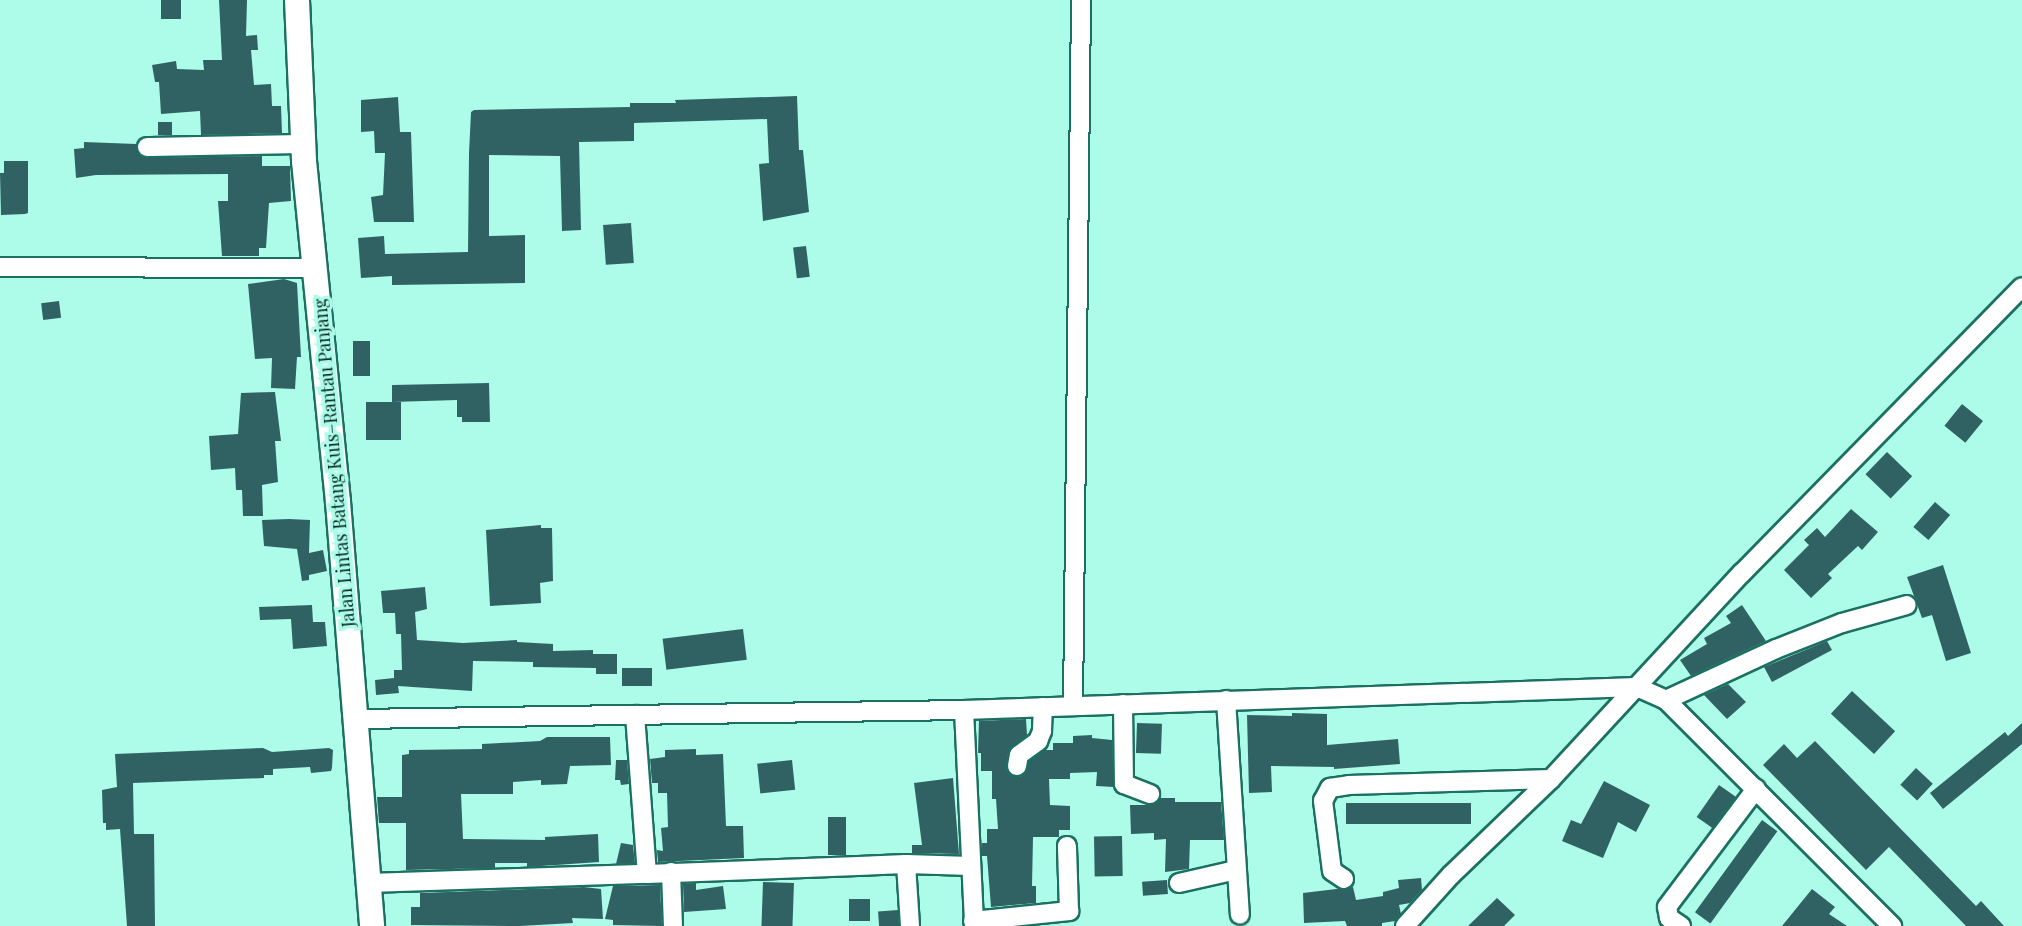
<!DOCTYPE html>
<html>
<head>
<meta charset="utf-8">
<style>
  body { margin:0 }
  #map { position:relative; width:2022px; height:926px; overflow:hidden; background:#adfce9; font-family:"Playfair Display",serif }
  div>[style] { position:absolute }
  .building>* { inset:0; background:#306264; transform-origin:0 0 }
  .roads { filter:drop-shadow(2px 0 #1b7061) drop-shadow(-2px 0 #1b7061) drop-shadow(0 2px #1b7061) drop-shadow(0 -2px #1b7061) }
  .street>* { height:18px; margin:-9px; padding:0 9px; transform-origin:9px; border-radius:9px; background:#fff }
  .secondary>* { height:24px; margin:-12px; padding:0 12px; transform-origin:12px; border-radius:12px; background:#fff }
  span { translate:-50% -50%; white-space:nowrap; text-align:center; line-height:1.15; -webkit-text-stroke:7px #adfce9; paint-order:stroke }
  .street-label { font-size:18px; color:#03251e }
</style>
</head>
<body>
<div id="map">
  <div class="building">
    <i style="left:161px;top:0;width:20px;height:19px"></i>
    <i style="clip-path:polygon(219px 0,247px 0,246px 36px,257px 35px,258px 50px,251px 50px,254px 85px,271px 84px,272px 106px,281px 106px,282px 133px,201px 135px,200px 111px,161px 114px,159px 82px,155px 82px,152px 65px,176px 61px,177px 69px,204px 70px,203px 60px,222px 60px)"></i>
    <i style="clip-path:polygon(797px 96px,799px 150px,803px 150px,809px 212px,763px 221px,759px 164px,769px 163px,767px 119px,634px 123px,634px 141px,579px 142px,581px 230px,562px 231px,560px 156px,489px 155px,489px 236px,525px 235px,525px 283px,392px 285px,392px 276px,361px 278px,358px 238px,384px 236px,385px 254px,468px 252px,469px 153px,471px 112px,474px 110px,630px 107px,630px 103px,676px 103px,675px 100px)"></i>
    <i style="clip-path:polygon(398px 97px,400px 132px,411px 132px,414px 222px,374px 222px,371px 197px,383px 195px,385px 153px,375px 153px,374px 131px,361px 132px,361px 100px)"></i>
    <i style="left:158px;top:122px;width:14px;height:13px"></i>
    <i style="clip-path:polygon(84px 142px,136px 144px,138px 153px,147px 158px,262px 156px,262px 166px,290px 166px,291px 201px,269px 203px,266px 248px,259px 248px,259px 256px,222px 256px,218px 201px,228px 201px,228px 174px,96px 175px,76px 178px,74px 149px,84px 148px)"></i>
    <i style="clip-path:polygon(4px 161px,28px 161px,28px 213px,25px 214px,1px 215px,0 173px,4px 173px)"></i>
    <i style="left:631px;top:223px;width:40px;height:28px;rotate:86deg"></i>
    <i style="left:806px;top:246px;width:31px;height:13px;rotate:83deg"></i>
    <i style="clip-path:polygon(284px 279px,297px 283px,301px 357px,297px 357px,295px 389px,271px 388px,272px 358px,255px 359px,248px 284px)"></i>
    <i style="left:59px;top:301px;width:17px;height:18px;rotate:83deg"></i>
    <i style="left:353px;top:341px;width:17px;height:35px"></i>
    <i style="clip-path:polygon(489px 383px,490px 422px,462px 422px,462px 417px,457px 417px,457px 400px,392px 402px,392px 385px)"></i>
    <i style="clip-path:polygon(275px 392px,281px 441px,275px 441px,278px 482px,262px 485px,263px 516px,243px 516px,242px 490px,236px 490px,235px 468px,211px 470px,209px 436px,238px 434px,241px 393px)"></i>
    <i style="left:401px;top:402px;width:38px;height:35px;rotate:90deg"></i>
    <i style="left:1962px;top:404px;width:27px;height:28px;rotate:39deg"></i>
    <i style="left:1887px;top:452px;width:35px;height:31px;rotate:44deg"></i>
    <i style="left:1935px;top:502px;width:20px;height:33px;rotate:41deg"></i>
    <i style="clip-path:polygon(1851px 509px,1878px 532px,1862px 550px,1858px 546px,1828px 574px,1832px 578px,1811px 598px,1784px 570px,1809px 545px,1804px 540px,1817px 528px,1825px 537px)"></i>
    <i style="clip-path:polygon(289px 519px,310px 520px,309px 553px,323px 550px,327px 571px,309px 575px,309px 580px,302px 581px,297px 549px,264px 546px,262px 520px)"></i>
    <i style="clip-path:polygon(541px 525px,541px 528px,552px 528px,553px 581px,540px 583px,541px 603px,490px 606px,486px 530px)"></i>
    <i style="clip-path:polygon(1943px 565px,1971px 653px,1946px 661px,1932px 615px,1922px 618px,1907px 577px)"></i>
    <i style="clip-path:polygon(425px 587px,427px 609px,415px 612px,417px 640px,463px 643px,517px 640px,517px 642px,553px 644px,553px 651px,593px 650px,593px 654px,617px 654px,617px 674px,596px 674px,596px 668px,533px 667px,533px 662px,473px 661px,472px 691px,398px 686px,399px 693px,376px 695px,375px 680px,394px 678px,394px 670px,402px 670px,401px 634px,396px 634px,395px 613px,383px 613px,381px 591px)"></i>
    <i style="clip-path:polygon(312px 605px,313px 622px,325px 622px,327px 646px,293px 649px,291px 619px,260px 620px,259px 607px)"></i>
    <i style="clip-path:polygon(1742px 605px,1766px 641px,1691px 676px,1680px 660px,1707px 644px,1704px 638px,1731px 623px,1726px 616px)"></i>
    <i style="left:743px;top:629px;width:31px;height:81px;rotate:83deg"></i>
    <i style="clip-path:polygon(1827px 641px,1832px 650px,1772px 682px,1764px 667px)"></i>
    <i style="left:652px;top:668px;width:18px;height:30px;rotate:90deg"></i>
    <i style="clip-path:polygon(1728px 684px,1746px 702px,1727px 719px,1704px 695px)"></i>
    <i style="left:1852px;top:691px;width:59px;height:31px;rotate:43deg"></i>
    <i style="clip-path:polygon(1292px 713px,1327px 714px,1327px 745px,1398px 739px,1400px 764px,1334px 769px,1334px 767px,1271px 766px,1272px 792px,1249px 793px,1247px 715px,1292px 716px)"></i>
    <i style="clip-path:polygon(1026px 719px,1027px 735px,1008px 753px,1006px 769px,1010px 775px,1020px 777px,1025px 774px,1029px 761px,1045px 750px,1053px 750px,1053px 743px,1073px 743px,1073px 736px,1092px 735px,1092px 738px,1112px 740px,1114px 787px,1096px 786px,1097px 772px,1070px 773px,1070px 779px,1049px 779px,1050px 805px,1070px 806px,1070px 830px,1059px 830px,1059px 837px,1033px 837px,1032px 886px,1036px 886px,1036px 903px,991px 907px,987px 856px,982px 856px,982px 843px,987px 843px,987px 829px,998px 829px,996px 799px,992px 799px,992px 771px,981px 771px,981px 753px,978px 753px,979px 721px)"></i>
    <i style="left:1137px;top:723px;width:25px;height:30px;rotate:2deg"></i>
    <i style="clip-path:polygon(2022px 723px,2022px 744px,1943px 809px,1930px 793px,2005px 732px,2008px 736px)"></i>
    <i style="clip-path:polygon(547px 737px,610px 737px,611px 765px,570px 766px,567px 784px,541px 785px,541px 780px,513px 782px,513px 794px,461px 794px,463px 839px,545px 840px,545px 837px,598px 834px,599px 862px,527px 867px,527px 863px,495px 863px,495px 868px,406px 870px,406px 823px,379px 823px,377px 797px,402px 797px,402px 755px,409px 754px,409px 750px,482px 749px,482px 744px,540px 741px)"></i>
    <i style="clip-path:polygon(1815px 741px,1976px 906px,1981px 901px,2004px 926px,1966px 926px,1889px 847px,1866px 870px,1763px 765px,1784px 744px,1797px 758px)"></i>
    <i style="clip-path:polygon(263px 748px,272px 752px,329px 748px,333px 750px,332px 768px,331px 771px,311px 773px,310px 767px,273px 769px,273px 775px,264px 775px,264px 778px,133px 783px,134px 834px,154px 834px,155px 926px,127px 926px,120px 829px,106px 830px,106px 823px,103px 823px,102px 790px,117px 787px,115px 754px)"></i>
    <i style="clip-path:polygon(696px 749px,696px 755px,723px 754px,726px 826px,743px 826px,744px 858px,658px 862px,657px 850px,663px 851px,661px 828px,668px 827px,667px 793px,658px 793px,658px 783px,652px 783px,650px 759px,665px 757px,665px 750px)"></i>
    <i style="clip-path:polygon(616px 760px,627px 760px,629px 784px,621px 785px,620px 780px,615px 780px)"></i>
    <i style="left:792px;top:760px;width:30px;height:35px;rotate:84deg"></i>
    <i style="left:1916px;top:768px;width:23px;height:23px;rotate:43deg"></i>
    <i style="clip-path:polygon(953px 778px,959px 854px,912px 853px,912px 845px,922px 845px,914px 783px)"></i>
    <i style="clip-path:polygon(1604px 781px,1650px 805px,1636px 832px,1618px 822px,1603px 858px,1562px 841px,1571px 820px,1581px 824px)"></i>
    <i style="left:1719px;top:785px;width:21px;height:39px;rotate:35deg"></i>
    <i style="clip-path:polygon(1160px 798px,1175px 798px,1175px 802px,1221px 802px,1224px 840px,1190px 840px,1189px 869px,1165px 872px,1166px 839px,1154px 840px,1154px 833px,1131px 834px,1130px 805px,1152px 805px)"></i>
    <i style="left:1346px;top:803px;width:125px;height:21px"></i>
    <i style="left:828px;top:817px;width:18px;height:38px"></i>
    <i style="left:1762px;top:820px;width:19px;height:114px;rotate:36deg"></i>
    <i style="left:1122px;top:836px;width:40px;height:28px;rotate:89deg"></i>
    <i style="clip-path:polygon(621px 843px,633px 845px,635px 863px,616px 864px)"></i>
    <i style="clip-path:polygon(1421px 878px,1422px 890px,1410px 903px,1399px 905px,1401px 914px,1395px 921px,1382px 923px,1382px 926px,1347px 926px,1345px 921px,1304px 923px,1303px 893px,1353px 887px,1356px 900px,1383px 896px,1383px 892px,1399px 888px,1398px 880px)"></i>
    <i style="left:1167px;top:880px;width:14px;height:25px;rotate:86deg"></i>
    <i style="left:763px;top:882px;width:31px;height:44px;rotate:2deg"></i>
    <i style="clip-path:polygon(696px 883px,696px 890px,723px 886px,726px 909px,684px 912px,683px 884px)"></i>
    <i style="clip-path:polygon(660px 885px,662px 926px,613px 925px,613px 920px,605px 919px,613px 886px)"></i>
    <i style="clip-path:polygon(584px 887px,601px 889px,603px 919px,572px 918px,573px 923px,520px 926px,411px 925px,411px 907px,420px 907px,420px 893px)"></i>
    <i style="clip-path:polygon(1812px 889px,1835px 907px,1829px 914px,1847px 926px,1782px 926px)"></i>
    <i style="clip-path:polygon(1497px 898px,1515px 915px,1504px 926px,1468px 926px)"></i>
    <i style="left:870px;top:899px;width:22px;height:21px;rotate:90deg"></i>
    <i style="left:898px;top:910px;width:16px;height:20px;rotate:86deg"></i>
  </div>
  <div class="roads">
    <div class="street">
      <i style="left:147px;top:147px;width:156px;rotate:-1.1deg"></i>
      <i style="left:0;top:267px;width:315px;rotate:0.2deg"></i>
      <i style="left:1226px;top:700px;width:215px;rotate:86.3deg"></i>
      <i style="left:1666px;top:700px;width:121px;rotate:-24.9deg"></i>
      <i style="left:1776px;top:649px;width:71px;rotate:-21.5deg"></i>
      <i style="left:1842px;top:623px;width:67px;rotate:-15.5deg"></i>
      <i style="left:1123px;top:704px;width:80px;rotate:89.3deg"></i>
      <i style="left:1124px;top:784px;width:28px;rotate:21deg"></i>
      <i style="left:1073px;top:706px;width:706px;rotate:-89.35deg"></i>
      <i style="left:964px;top:710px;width:216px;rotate:87.3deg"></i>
      <i style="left:635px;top:715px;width:159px;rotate:85.7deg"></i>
      <i style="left:647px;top:874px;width:259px;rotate:-2.2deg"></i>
      <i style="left:906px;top:864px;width:65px;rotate:1.8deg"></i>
      <i style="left:357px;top:719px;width:607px;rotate:-0.85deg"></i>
      <i style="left:964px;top:710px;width:673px;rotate:-1.96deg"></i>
      <i style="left:1637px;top:687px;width:32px;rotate:24deg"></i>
      <i style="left:1666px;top:700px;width:320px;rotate:45deg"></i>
      <i style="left:1017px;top:766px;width:11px;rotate:-80deg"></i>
      <i style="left:1019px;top:755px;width:24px;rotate:-36deg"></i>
      <i style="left:1038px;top:741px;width:11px;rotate:-68deg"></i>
      <i style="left:1042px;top:731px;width:24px;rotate:-88deg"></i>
      <i style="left:906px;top:864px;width:62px;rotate:86.3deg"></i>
      <i style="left:671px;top:872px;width:54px;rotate:87.9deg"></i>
      <i style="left:1344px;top:879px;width:14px;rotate:-146deg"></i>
      <i style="left:1332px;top:871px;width:71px;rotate:-97.3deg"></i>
      <i style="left:1323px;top:801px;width:15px;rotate:-62deg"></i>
      <i style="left:1330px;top:788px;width:19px;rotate:-9deg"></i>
      <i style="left:1349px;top:785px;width:202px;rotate:-1.7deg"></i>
      <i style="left:369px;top:883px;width:278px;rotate:-1.9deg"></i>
      <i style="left:1179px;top:883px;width:58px;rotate:-12.8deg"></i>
      <i style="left:973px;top:921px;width:97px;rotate:-5.9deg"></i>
      <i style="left:1069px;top:911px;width:65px;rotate:-91.8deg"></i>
      <i style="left:1405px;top:926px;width:69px;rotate:-48deg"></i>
      <i style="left:1451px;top:875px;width:139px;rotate:-43.8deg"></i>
      <i style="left:1551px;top:779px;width:281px;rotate:-47.2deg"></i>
      <i style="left:1742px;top:573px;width:400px;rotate:-45.6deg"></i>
      <i style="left:1681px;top:926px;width:14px;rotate:-146deg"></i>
      <i style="left:1669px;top:918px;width:11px;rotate:-100deg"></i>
      <i style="left:1667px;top:907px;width:148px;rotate:-53deg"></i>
    </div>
    <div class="secondary">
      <i style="left:297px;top:0;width:161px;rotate:87.5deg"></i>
      <i style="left:304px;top:161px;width:343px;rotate:84.3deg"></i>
      <i style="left:338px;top:502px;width:425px;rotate:85.4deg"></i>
    </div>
  </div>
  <div class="street-label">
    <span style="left:334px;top:463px;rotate:-95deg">Jalan Lintas Batang Kuis–Rantau Panjang</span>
  </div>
</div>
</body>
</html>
